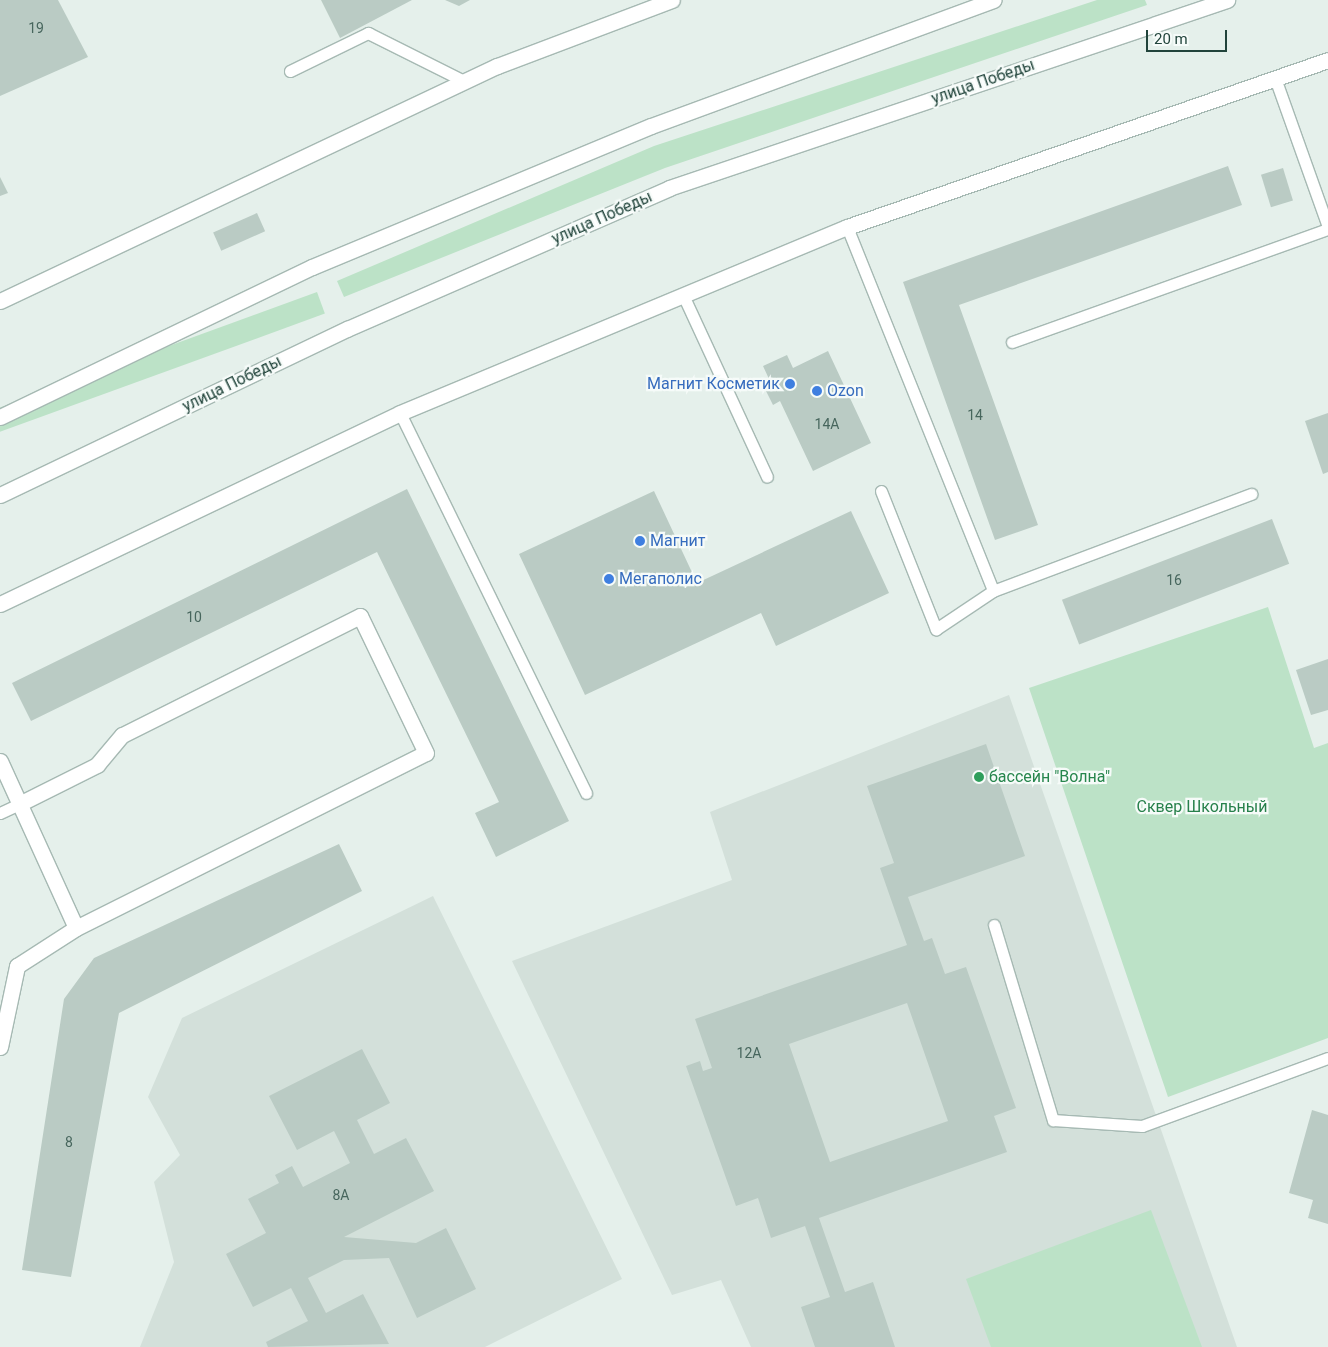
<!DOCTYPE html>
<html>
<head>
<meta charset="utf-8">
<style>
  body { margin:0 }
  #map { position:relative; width:1328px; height:1347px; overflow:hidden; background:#e5f0eb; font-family:Roboto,sans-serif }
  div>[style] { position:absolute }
  .built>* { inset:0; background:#d3e0da }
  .green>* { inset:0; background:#bce2c7; transform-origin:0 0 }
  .building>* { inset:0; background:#bacbc4; transform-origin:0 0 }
  .roads { filter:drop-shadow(1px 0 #a6b9b3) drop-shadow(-1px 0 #a6b9b3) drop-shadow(0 1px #a6b9b3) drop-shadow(0 -1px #a6b9b3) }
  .lane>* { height:11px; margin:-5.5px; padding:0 5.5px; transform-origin:5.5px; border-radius:5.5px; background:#fff }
  .street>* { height:15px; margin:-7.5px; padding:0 7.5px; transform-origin:7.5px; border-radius:7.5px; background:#fff }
  .secondary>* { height:15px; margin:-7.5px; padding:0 7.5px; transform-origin:7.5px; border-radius:7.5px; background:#fff }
  .dots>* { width:14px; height:14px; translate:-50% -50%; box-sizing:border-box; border:2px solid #f6fbf9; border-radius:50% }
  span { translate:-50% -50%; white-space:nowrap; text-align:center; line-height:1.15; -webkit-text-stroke:4.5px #f6fbf9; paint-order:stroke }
  .number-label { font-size:14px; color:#47665d }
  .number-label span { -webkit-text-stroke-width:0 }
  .street-label { font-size:16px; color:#21443b }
  .shop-label { font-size:16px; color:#366cbe }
  .right { translate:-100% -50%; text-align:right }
  .left { translate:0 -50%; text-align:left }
  .leisure-label { font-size:16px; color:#27864d }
  .park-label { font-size:16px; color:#27804b }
  .scale { position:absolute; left:1146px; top:30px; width:81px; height:22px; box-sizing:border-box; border:2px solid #21443b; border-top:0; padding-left:6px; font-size:15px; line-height:18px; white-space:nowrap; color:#21443b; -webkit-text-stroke:4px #f6fbf9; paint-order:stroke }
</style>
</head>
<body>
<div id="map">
  <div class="built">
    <i style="clip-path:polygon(1009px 695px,1237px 1347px,751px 1347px,721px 1280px,672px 1295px,512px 961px,732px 880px,710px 812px)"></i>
    <i style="clip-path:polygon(433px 896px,622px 1279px,485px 1347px,140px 1347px,174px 1262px,154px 1182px,180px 1155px,148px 1097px,182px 1018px)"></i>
  </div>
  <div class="green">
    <i style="clip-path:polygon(1097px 0,1145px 0,1147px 5px,665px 168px,344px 297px,337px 281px,654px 146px)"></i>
    <i style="left:317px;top:292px;width:23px;height:352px;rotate:70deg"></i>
    <i style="clip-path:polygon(1268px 607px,1314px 748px,1328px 743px,1328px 1038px,1168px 1097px,1029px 688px)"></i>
    <i style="clip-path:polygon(1151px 1210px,1202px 1347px,991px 1347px,966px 1279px)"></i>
  </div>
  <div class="building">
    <i style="clip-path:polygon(0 0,58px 0,88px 57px,0 96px)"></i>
    <i style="clip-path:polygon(321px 0,412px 0,340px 38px)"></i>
    <i style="clip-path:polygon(445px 0,470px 0,459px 6px)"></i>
    <i style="clip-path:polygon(1228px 166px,1242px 205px,959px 305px,1038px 525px,995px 540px,903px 282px)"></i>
    <i style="left:1283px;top:168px;width:34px;height:23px;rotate:73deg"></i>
    <i style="clip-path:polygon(0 177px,8px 193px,0 196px)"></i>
    <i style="left:257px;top:213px;width:20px;height:48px;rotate:66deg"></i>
    <i style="clip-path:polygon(828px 351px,871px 443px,813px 471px,780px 401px,773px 405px,762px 383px,769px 379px,763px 366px,787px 355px,793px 368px)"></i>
    <i style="clip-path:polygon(1328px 413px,1328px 472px,1323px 474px,1305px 421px)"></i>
    <i style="clip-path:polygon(407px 489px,569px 821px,496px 857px,475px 813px,499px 802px,377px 552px,31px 721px,12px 683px)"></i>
    <i style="clip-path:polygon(654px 491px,697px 583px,851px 511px,889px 593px,776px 646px,761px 613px,585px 695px,519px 554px)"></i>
    <i style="left:1272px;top:519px;width:48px;height:225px;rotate:69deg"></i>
    <i style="clip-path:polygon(1328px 659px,1328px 710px,1311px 715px,1296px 670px)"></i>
    <i style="clip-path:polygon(evenodd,986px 744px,1025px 856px,908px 897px,924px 941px,932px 938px,945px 974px,966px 967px,1016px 1108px,994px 1116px,1007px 1152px,819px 1218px,845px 1292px,873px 1282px,895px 1347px,815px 1347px,801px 1307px,830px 1297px,805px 1226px,771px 1238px,758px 1198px,736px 1206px,686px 1066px,700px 1061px,703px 1071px,712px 1068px,695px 1019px,907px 945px,880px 868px,894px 863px,867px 786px,986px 744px,907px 1003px,948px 1121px,830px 1162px,789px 1044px,907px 1003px)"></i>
    <i style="clip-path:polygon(339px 844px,362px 891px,119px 1013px,71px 1277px,22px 1270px,64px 999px,94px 958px)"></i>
    <i style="clip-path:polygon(362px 1049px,390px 1103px,357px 1120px,374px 1154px,406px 1138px,434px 1191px,344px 1237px,416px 1243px,446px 1228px,476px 1289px,417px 1318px,389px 1258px,344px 1260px,308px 1278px,326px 1313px,363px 1294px,389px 1344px,268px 1347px,266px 1342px,308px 1321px,291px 1288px,253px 1307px,226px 1254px,266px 1233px,248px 1199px,279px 1183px,275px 1175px,292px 1166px,303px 1187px,350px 1163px,334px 1131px,297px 1150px,269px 1096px)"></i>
    <i style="clip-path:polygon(1312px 1110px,1328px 1115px,1328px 1224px,1308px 1218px,1313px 1200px,1289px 1193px)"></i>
  </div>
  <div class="roads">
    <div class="lane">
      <i style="left:290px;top:71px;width:87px;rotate:-26deg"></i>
      <i style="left:368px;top:33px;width:107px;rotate:26.6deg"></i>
      <i style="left:1275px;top:78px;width:158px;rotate:70.4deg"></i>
      <i style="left:847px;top:227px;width:392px;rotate:68.1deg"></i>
      <i style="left:993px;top:591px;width:276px;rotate:-20.6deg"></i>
      <i style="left:683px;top:295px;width:200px;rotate:65.2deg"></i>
      <i style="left:1012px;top:342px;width:336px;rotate:-19.7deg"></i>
      <i style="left:400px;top:413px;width:423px;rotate:63.9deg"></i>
      <i style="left:881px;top:491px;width:149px;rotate:68.3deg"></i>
      <i style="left:936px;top:629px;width:69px;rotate:-33.7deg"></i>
      <i style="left:0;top:813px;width:23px;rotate:-25deg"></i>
      <i style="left:994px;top:925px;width:204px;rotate:73.2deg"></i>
      <i style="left:1053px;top:1120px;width:89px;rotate:3.9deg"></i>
      <i style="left:1142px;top:1126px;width:198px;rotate:-20.1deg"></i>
    </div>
    <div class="street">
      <i style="left:0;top:301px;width:550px;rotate:-25.31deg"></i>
      <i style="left:497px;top:66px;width:187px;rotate:-20.7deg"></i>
      <i style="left:0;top:604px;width:443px;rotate:-25.5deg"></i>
      <i style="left:400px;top:413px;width:484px;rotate:-22.6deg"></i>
      <i style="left:847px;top:227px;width:509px;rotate:-19.15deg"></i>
      <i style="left:0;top:761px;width:183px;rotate:65.5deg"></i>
      <i style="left:76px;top:928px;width:391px;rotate:-26.6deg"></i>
      <i style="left:426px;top:753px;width:152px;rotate:-115.7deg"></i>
      <i style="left:360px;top:616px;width:266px;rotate:153.4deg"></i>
      <i style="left:122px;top:735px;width:39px;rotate:130deg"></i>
      <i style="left:97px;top:765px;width:85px;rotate:153.4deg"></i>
      <i style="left:0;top:1047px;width:83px;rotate:-78.1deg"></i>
      <i style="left:17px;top:966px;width:70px;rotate:-32.8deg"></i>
    </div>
    <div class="secondary">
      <i style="left:0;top:417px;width:346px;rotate:-25.7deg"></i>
      <i style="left:312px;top:267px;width:367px;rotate:-22.6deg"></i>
      <i style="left:651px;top:126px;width:365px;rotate:-20.2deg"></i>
      <i style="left:0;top:495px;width:385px;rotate:-25.6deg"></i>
      <i style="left:347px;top:329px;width:352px;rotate:-23.6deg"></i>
      <i style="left:669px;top:188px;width:589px;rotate:-18.62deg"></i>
    </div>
  </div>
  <div class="dots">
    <i style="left:790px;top:384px;background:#3f7fe0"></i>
    <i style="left:817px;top:391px;background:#3f7fe0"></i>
    <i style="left:640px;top:541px;background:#3f7fe0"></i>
    <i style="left:609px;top:579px;background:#3f7fe0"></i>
    <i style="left:979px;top:777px;background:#2e9e5b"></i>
  </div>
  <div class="number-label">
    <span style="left:36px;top:28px">19</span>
    <span style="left:975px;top:415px">14</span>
    <span style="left:827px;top:424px">14А</span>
    <span style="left:1174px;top:580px">16</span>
    <span style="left:194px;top:617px">10</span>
    <span style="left:749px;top:1053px">12А</span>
    <span style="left:69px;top:1142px">8</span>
    <span style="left:341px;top:1195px">8А</span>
  </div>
  <div class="street-label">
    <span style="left:983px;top:82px;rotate:-19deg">улица Победы</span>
    <span style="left:602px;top:218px;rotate:-24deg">улица Победы</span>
    <span style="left:232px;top:384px;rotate:-26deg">улица Победы</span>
  </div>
  <div class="shop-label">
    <span class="right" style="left:780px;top:384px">Магнит Косметик</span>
    <span class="left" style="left:827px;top:391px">Ozon</span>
    <span class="left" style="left:650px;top:541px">Магнит</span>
    <span class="left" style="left:619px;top:579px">Мегаполис</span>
  </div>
  <div class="leisure-label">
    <span class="left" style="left:989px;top:777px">бассейн "Волна"</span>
  </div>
  <div class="park-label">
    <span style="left:1202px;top:807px">Сквер Школьный</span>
  </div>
  <div class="scale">20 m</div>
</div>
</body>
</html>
